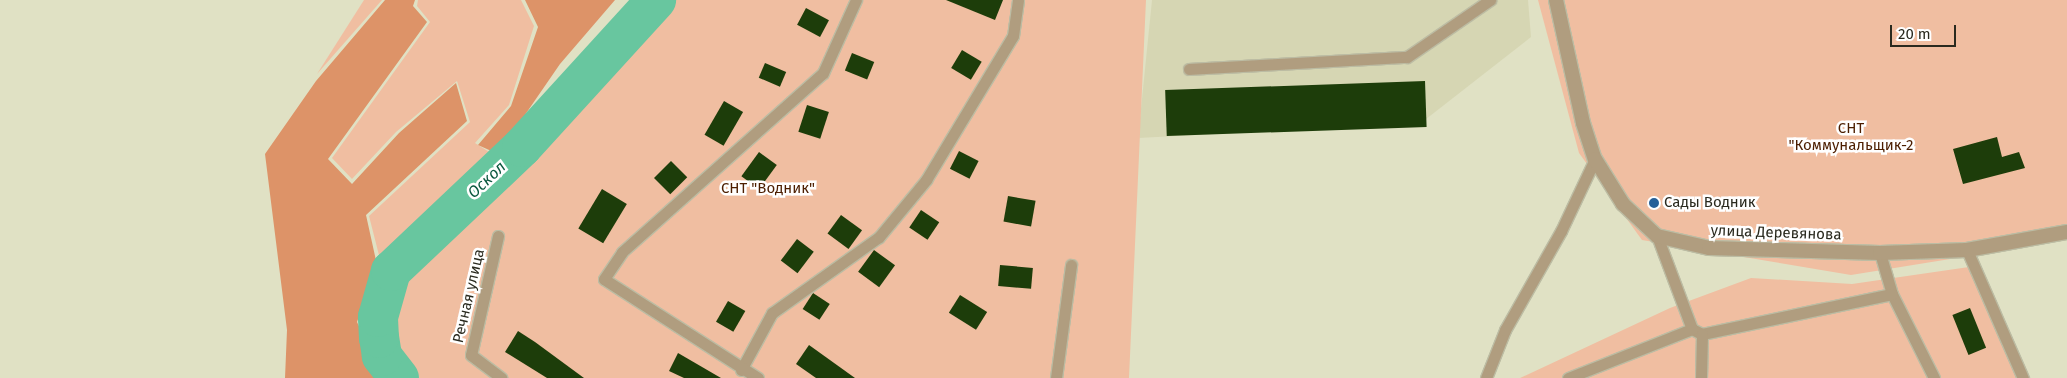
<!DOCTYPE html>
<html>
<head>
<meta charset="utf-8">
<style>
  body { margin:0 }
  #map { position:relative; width:2067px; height:378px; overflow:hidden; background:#e0e1c4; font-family:"Fira Sans",sans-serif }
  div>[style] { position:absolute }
  .built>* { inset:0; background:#d6d6b3 }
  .green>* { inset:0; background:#f0bea1 }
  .forest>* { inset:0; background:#dd9368 }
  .river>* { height:40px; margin:-20px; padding:0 20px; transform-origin:20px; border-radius:20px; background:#68c69f }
  .building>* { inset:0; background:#1d3d0a; transform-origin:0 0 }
  .roads { filter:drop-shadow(1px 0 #bcbca3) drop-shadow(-1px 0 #bcbca3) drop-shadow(0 1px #bcbca3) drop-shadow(0 -1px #bcbca3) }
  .service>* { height:11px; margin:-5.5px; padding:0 5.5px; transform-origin:5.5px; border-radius:5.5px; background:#b09d7f }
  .minor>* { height:14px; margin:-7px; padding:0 7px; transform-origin:7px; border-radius:7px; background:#b09d7f }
  .dots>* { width:14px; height:14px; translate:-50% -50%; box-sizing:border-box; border:2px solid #fff; border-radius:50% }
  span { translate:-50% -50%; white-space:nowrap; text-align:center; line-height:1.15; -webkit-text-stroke:5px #fff; paint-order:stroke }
  .park-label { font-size:15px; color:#4c1e00 }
  .poi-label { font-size:15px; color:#2a2a1f }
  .left { translate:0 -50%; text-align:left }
  .street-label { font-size:15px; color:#2a2a1f }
  .water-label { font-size:16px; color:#0a583f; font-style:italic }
  .scale { position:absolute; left:1890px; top:25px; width:66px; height:22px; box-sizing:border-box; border:2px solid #2a2a1f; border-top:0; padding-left:6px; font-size:15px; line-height:18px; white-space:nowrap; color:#2a2a1f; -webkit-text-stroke:4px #fff; paint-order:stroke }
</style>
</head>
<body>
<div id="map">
  <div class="built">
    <i style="clip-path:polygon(1152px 0,1528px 0,1531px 37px,1421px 123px,1138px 138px)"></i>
  </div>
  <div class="green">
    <i style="clip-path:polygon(364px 0,382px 0,317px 74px)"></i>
    <i style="clip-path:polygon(418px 0,521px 0,534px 26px,509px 105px,475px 143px,497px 157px,381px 263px,369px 216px,470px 122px,457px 81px,396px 132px,352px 179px,332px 158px,430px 22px,417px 6px)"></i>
    <i style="clip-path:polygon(674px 0,1146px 0,1129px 378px,412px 378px,394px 353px,390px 326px,397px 299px,415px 266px,528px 155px)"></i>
    <i style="clip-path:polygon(1538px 0,2067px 0,2067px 227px,1975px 255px,1851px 275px,1642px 240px,1579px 153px)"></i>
    <i style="clip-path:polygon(1969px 267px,2024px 378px,1520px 378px,1670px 308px,1751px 278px,1852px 284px)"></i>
  </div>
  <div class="forest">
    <i style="clip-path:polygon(385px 0,415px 0,413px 6px,427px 22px,328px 159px,352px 184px,399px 133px,456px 83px,467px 121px,366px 215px,377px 265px,357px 322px,384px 378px,285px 378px,287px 330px,265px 154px,316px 81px)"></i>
    <i style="clip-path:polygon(525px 0,615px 0,560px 64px,498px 154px,478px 145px,511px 106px,538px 27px)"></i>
  </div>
  <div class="river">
    <i style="left:399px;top:378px;width:28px;rotate:-128deg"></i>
    <i style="left:382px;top:356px;width:18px;rotate:-99deg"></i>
    <i style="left:379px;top:338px;width:21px;rotate:-93deg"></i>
    <i style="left:378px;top:317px;width:48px;rotate:-74.2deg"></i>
    <i style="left:391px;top:271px;width:180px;rotate:-43.4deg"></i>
    <i style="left:522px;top:147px;width:199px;rotate:-47.6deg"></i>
  </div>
  <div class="building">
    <i style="clip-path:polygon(946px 0,1003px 0,995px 20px)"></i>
    <i style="left:806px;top:8px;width:26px;height:19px;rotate:28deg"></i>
    <i style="left:962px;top:50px;width:23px;height:21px;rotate:31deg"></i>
    <i style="left:852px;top:53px;width:24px;height:19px;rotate:22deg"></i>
    <i style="left:765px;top:63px;width:23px;height:16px;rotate:23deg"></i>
    <i style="left:1425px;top:81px;width:46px;height:260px;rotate:88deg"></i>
    <i style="left:724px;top:101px;width:22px;height:39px;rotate:30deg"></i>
    <i style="left:807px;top:105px;width:23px;height:28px;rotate:18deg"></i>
    <i style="clip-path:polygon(1997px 137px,2002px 157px,2019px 152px,2025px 168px,1963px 184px,1953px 149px)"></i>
    <i style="left:959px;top:151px;width:22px;height:20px;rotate:27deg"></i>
    <i style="left:759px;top:152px;width:22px;height:30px;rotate:36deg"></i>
    <i style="left:671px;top:161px;width:23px;height:24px;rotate:45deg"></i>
    <i style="left:602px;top:189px;width:29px;height:46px;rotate:31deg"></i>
    <i style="left:1008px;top:196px;width:28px;height:26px;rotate:10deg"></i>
    <i style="left:921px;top:210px;width:22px;height:21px;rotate:34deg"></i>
    <i style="left:841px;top:215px;width:26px;height:23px;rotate:36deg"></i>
    <i style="left:797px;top:239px;width:21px;height:27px;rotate:37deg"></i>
    <i style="left:874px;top:250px;width:26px;height:27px;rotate:36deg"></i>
    <i style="left:1000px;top:265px;width:33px;height:21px;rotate:5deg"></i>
    <i style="left:813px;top:293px;width:20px;height:19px;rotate:33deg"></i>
    <i style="left:960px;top:295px;width:32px;height:21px;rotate:32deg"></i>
    <i style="left:728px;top:301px;width:20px;height:24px;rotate:30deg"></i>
    <i style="left:1970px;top:308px;width:43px;height:19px;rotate:68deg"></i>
    <i style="clip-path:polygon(518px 331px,535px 342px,584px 378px,547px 378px,505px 352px)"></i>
    <i style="clip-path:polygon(809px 345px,855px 378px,816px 378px,796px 364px)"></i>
    <i style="clip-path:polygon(678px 353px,721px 378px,684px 378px,669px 371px)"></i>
  </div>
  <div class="roads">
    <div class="service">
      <i style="left:1189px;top:69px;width:218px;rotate:-3.2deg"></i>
      <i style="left:1407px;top:57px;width:101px;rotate:-34.5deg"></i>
      <i style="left:498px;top:236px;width:122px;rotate:102.8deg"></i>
      <i style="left:471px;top:355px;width:38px;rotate:37deg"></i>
      <i style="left:1967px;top:250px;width:140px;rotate:66.4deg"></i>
      <i style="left:1880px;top:253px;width:43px;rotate:73.7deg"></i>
      <i style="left:1892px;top:294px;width:94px;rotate:63.4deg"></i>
      <i style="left:1692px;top:329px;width:11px;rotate:27deg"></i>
      <i style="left:1702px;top:334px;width:194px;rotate:-11.9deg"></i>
      <i style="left:741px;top:370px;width:65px;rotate:-61.5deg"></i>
      <i style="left:772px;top:313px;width:131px;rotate:-35.4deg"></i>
      <i style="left:879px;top:237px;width:74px;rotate:-50.5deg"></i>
      <i style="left:926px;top:180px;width:168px;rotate:-58.9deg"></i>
      <i style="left:1013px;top:36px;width:36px;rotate:-82deg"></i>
      <i style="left:758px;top:378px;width:183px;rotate:-147.3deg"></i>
      <i style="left:604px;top:279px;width:32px;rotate:-56deg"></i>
      <i style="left:622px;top:252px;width:269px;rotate:-41.7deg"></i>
      <i style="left:823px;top:73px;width:80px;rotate:-65.7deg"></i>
      <i style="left:1056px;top:378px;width:114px;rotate:-82.4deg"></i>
      <i style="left:1486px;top:378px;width:52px;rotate:-68.4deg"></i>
      <i style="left:1505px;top:330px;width:114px;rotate:-60.5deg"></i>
      <i style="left:1561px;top:231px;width:80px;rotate:-64.7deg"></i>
      <i style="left:1568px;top:378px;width:133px;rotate:-21.6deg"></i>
      <i style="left:1692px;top:329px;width:99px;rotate:-110.6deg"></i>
      <i style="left:1701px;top:378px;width:44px;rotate:-88.7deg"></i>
    </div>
    <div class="minor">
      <i style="left:1556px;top:0;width:126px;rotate:77.6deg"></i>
      <i style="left:1583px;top:123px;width:38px;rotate:72deg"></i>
      <i style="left:1595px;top:159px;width:53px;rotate:58.1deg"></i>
      <i style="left:1623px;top:204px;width:47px;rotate:43.3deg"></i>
      <i style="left:1657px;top:236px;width:53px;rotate:13deg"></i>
      <i style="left:1709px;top:248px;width:171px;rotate:1.7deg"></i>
      <i style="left:1880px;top:253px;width:87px;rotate:-2deg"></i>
      <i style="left:1967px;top:250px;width:102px;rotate:-10.2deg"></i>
    </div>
  </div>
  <div class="dots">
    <i style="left:1654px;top:203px;background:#266098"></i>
  </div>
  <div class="park-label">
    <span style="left:1851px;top:137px">СНТ<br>"Коммунальщик-2</span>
    <span style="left:768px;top:189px">СНТ "Водник"</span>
  </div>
  <div class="poi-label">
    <span class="left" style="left:1664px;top:203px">Сады Водник</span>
  </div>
  <div class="street-label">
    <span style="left:1776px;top:233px;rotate:2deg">улица Деревянова</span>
    <span style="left:469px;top:296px;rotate:-77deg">Речная улица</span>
  </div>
  <div class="water-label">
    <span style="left:487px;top:180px;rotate:-43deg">Оскол</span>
  </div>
  <div class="scale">20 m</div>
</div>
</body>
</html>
